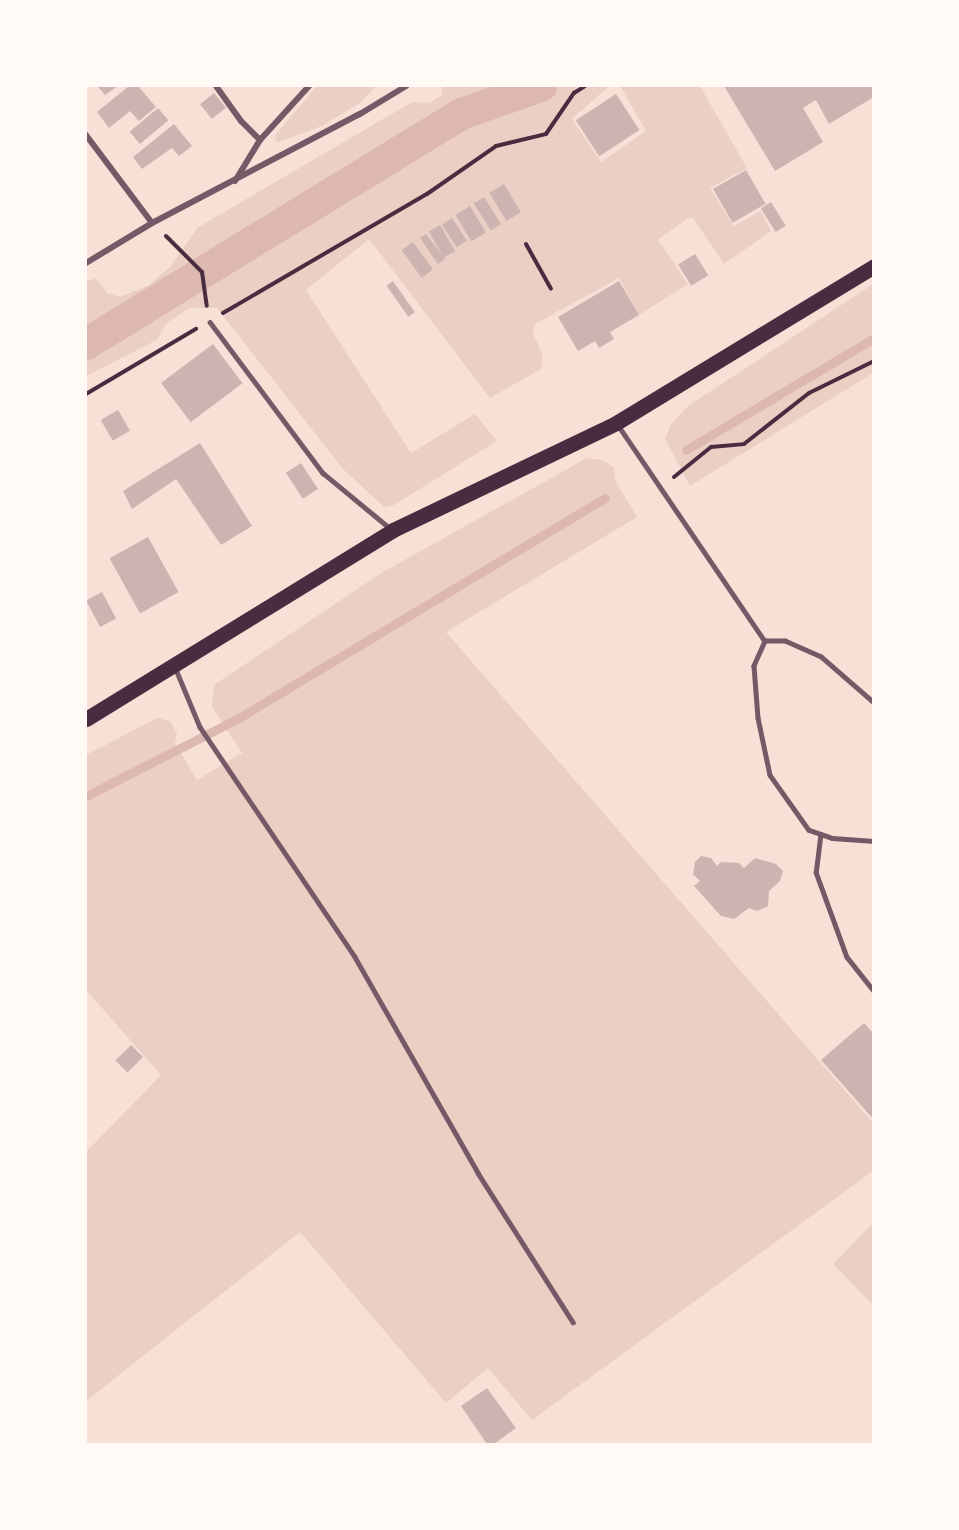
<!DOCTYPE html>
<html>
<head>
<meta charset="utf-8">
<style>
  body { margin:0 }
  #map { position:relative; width:959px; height:1530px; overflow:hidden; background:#f7e1d7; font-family:Figtree,sans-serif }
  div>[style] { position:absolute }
  .green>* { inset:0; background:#ebcfc5 }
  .stream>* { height:9px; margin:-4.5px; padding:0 4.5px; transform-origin:4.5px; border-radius:4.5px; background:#dcb8b0 }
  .canal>* { height:32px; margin:-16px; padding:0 16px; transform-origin:16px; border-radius:16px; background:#dcb8b0 }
  .building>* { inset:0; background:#ccb4b1; transform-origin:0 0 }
  .path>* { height:4px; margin:-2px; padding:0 2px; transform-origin:2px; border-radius:2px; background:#4a2c40 }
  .service>* { height:4.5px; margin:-2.25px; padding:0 2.25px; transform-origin:2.25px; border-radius:2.25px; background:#755966 }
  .minor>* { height:6px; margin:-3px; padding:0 3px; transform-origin:3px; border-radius:3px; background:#755966 }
  .primary>* { height:15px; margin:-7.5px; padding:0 7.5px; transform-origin:7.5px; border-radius:7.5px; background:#4a2c40 }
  span { translate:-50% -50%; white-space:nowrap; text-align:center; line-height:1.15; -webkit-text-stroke:6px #fffaf5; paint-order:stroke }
  .frame { position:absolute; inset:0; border:87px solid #fffaf5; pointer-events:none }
</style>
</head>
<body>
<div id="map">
  <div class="green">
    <i style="clip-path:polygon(317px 86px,376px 86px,360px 103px,322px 126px,279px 142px,275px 140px,276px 134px)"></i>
    <i style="clip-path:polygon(442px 86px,527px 86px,459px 108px,86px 332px,86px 282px,96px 278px,107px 293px,120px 297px,149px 285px,170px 267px,197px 228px,412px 102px,429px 103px,442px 95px)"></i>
    <i style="clip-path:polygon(548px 86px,609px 86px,572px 119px,601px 162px,646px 131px,620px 86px,700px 86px,747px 168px,710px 188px,734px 226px,761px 211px,771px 231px,724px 264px,693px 218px,688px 218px,658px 240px,688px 284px,639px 315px,619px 278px,535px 324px,533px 333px,543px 356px,541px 369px,490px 398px,369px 239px,306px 290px,411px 453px,475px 414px,497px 441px,394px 505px,384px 507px,343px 469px,217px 308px,189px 308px,167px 323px,157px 340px,86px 376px,86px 348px,462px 118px)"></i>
    <i style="clip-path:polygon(873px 284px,873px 373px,690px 486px,665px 439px,671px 424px,688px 406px)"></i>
    <i style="clip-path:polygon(587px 458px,602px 460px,614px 467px,615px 480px,637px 517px,446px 632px,873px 1123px,873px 1171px,532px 1420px,488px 1368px,446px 1403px,300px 1232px,86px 1401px,86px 1152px,161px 1075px,86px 990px,86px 755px,157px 718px,170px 721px,177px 733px,175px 743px,197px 780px,242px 753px,212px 707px,214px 685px,383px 572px)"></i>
    <i style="clip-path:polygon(873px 1223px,873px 1305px,833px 1264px)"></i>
  </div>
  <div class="stream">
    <i style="left:686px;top:450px;width:219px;rotate:-30.8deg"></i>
    <i style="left:86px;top:796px;width:169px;rotate:-27deg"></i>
    <i style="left:237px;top:719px;width:429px;rotate:-31deg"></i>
  </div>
  <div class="canal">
    <i style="left:86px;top:344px;width:440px;rotate:-31.5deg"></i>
    <i style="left:461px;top:114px;width:85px;rotate:-19.3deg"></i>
  </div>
  <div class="building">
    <i style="clip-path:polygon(97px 86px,118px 86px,105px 95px)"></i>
    <i style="clip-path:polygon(129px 86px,138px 86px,156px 107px,139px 121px,130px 111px,109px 128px,97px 112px)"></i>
    <i style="clip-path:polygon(724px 86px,874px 86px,874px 97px,829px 124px,816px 100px,803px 108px,823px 142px,775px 171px)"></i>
    <i style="left:214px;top:93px;width:19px;height:18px;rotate:51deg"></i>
    <i style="left:616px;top:94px;width:43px;height:48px;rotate:57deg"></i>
    <i style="left:158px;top:108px;width:16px;height:37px;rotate:50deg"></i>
    <i style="clip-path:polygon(174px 124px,192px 146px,179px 156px,172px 148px,142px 169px,133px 157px)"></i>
    <i style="left:746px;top:170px;width:39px;height:38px;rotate:60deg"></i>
    <i style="left:504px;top:184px;width:33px;height:17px;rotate:59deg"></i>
    <i style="left:484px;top:197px;width:32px;height:12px;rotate:58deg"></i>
    <i style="left:771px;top:202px;width:28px;height:12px;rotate:58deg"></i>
    <i style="left:470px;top:206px;width:31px;height:17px;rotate:59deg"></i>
    <i style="left:452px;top:218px;width:27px;height:12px;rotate:57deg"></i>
    <i style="left:440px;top:225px;width:30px;height:13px;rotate:60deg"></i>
    <i style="clip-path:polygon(426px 234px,445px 259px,438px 264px,420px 238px)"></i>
    <i style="left:413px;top:242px;width:34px;height:14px;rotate:54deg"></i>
    <i style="left:695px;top:254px;width:25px;height:20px;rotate:58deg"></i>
    <i style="left:393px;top:281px;width:38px;height:8px;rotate:55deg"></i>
    <i style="clip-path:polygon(619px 281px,639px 315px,610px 332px,614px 339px,599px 348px,595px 341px,578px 351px,558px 317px)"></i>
    <i style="left:213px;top:344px;width:49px;height:65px;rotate:53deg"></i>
    <i style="left:118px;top:410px;width:24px;height:20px;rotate:60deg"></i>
    <i style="clip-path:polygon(200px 443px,252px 526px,221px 545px,176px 479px,132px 509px,123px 491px)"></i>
    <i style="left:301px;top:463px;width:31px;height:18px;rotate:57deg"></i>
    <i style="left:148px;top:537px;width:63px;height:44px;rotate:61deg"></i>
    <i style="left:102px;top:592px;width:30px;height:18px;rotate:62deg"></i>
    <i style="clip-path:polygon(701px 856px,711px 858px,717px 866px,721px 862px,739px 863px,744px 868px,755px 858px,776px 864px,783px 871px,780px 881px,769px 891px,768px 906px,757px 911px,749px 908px,734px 919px,721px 916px,694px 886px,700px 881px,693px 874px,695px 862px)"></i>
    <i style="clip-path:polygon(864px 1023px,874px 1034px,874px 1120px,821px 1060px)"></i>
    <i style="left:131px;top:1045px;width:17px;height:22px;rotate:45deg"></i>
    <i style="clip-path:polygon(487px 1388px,516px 1428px,494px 1444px,487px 1444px,461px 1406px)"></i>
  </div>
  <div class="path">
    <i style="left:166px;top:236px;width:51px;rotate:45deg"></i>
    <i style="left:202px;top:272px;width:34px;rotate:82deg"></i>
    <i style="left:526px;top:244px;width:51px;rotate:60.9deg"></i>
    <i style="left:223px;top:313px;width:236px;rotate:-30.3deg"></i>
    <i style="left:427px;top:194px;width:84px;rotate:-34.8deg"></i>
    <i style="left:496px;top:146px;width:51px;rotate:-13.5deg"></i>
    <i style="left:546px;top:134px;width:50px;rotate:-55.7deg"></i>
    <i style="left:574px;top:93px;width:13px;rotate:-32deg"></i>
    <i style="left:86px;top:394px;width:128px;rotate:-30.6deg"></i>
    <i style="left:674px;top:477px;width:48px;rotate:-39deg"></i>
    <i style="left:711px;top:447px;width:33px;rotate:-5deg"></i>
    <i style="left:744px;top:444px;width:83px;rotate:-38.1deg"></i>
    <i style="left:809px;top:393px;width:72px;rotate:-26.2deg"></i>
  </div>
  <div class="service">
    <i style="left:210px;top:322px;width:189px;rotate:53.2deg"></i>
    <i style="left:323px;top:473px;width:88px;rotate:39.5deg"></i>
    <i style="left:618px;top:425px;width:261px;rotate:55.8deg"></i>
    <i style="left:175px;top:667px;width:65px;rotate:67.4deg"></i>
    <i style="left:200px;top:727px;width:277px;rotate:56deg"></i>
    <i style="left:355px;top:957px;width:249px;rotate:60.3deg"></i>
    <i style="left:478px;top:1173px;width:177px;rotate:57.5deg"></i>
    <i style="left:874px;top:703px;width:70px;rotate:-139deg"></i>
    <i style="left:821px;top:657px;width:39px;rotate:-156deg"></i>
    <i style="left:785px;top:641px;width:20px;rotate:180deg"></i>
    <i style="left:765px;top:641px;width:27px;rotate:114deg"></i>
    <i style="left:754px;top:666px;width:52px;rotate:85.6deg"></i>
    <i style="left:758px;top:718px;width:58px;rotate:78.1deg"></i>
    <i style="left:770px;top:775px;width:67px;rotate:54.7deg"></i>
    <i style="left:809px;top:830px;width:24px;rotate:19deg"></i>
    <i style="left:832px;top:838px;width:42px;rotate:4.1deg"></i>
    <i style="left:821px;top:834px;width:38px;rotate:97deg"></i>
    <i style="left:816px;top:872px;width:90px;rotate:70deg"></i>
    <i style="left:847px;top:957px;width:43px;rotate:51.5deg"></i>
  </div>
  <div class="minor">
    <i style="left:216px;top:86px;width:43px;rotate:54.5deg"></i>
    <i style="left:241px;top:121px;width:27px;rotate:45deg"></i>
    <i style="left:86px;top:135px;width:110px;rotate:53.1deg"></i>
    <i style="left:235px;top:181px;width:48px;rotate:-58.6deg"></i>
    <i style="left:260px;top:140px;width:73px;rotate:-47.8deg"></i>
    <i style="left:86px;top:263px;width:77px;rotate:-31.2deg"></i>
    <i style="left:152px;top:223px;width:235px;rotate:-27.7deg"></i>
    <i style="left:360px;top:114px;width:54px;rotate:-31.3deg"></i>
  </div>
  <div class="primary">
    <i style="left:86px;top:719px;width:361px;rotate:-31.6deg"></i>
    <i style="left:393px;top:530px;width:247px;rotate:-25.6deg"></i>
    <i style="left:616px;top:423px;width:302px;rotate:-31.3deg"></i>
  </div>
  <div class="frame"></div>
</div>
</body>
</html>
